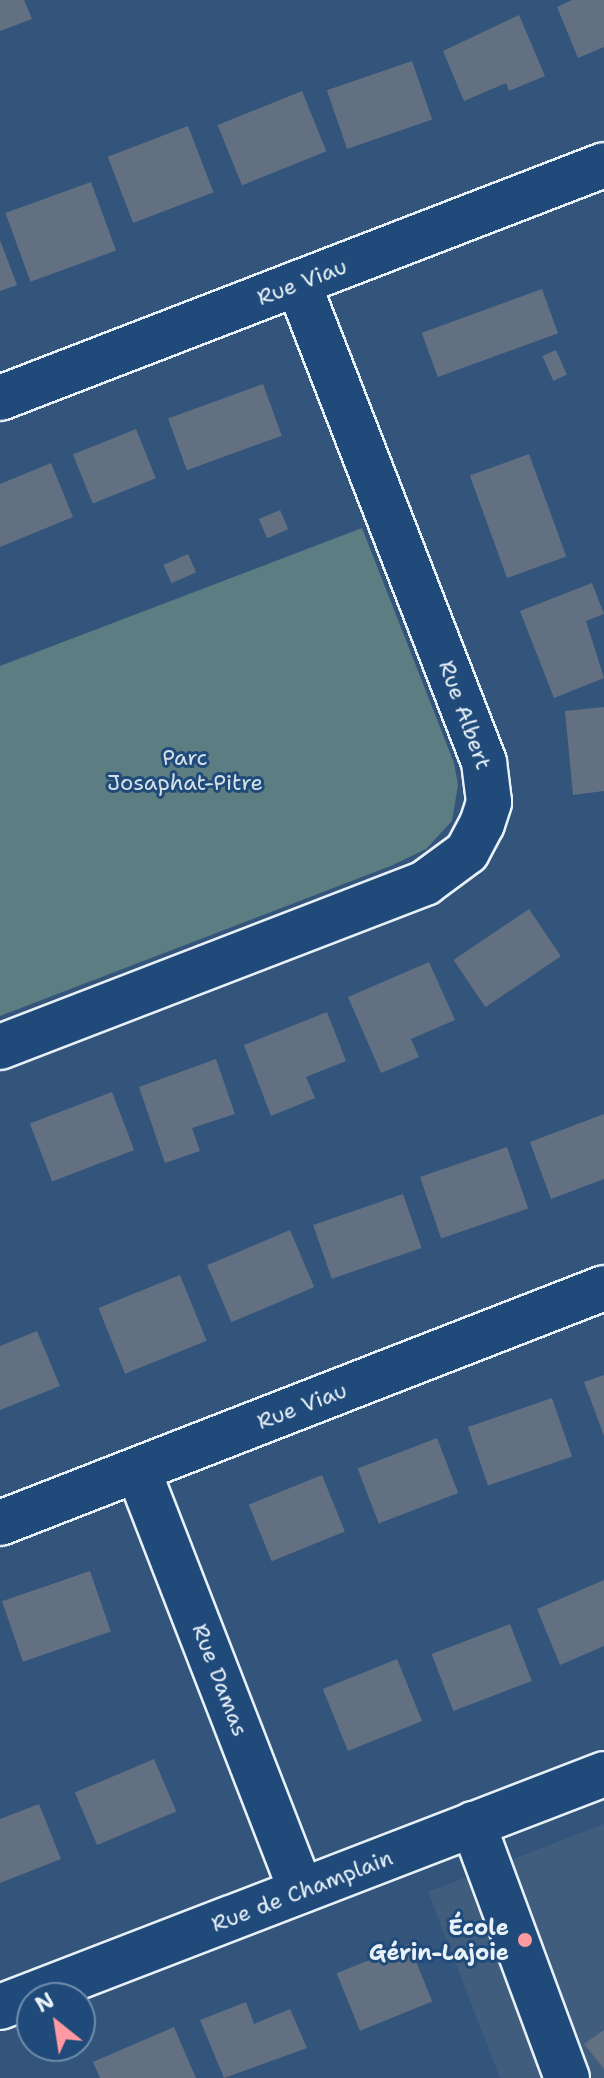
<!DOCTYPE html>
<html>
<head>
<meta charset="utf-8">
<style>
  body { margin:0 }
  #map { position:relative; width:604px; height:2078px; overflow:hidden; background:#33557c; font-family:"Shantell Sans",sans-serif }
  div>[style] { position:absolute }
  .built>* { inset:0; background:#415d7e }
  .green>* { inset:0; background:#5c7e83 }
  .building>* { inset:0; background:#627081; transform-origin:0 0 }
  .roads { filter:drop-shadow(2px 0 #e8f1f8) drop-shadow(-2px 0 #e8f1f8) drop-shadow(0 2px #e8f1f8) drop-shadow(0 -2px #e8f1f8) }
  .minor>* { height:44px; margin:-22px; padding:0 22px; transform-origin:22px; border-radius:22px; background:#1f4a7a }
  .dots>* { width:22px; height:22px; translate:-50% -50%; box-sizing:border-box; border:4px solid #1f4a7a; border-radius:50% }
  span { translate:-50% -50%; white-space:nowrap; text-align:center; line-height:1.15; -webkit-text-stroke:6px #1f4a7a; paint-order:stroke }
  .street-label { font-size:22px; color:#e8f1f8 }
  .park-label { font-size:22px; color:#d3e0e6 }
  .poi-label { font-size:22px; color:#e8f1f8; font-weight:700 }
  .right { translate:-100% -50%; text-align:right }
  .north { position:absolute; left:16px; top:1982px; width:80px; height:80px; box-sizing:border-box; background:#1f4a7a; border:2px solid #6f8dac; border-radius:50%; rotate:330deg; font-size:22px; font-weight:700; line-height:32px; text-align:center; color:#e8f1f8 }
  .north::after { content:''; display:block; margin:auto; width:28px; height:36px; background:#ff9aa2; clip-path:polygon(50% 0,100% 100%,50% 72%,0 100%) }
</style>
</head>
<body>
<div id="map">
  <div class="built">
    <i style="clip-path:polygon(604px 1824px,604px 2078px,500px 2078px,428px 1892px)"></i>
  </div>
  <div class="green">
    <i style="clip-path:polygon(362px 528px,454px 763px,458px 785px,452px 821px,426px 849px,393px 865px,0 1016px,0 666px)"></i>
  </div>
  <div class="building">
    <i style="clip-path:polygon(0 0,24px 0,32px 19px,0 31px)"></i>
    <i style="clip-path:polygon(572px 0,604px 0,604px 47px,578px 58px,557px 7px)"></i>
    <i style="clip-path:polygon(519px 15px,545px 76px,509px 91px,506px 83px,464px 101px,443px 51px)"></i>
    <i style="left:412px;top:61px;width:62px;height:90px;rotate:71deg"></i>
    <i style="left:302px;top:91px;width:65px;height:91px;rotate:68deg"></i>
    <i style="left:188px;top:126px;width:71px;height:86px;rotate:69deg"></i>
    <i style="left:91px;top:182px;width:73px;height:91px;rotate:70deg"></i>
    <i style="clip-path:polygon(0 240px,17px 285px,0 291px)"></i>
    <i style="left:542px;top:289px;width:47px;height:128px;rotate:70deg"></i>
    <i style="left:556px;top:350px;width:27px;height:15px;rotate:66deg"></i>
    <i style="left:263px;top:384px;width:55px;height:101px;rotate:70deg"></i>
    <i style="left:136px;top:429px;width:53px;height:68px;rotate:68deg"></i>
    <i style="left:529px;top:454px;width:109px;height:63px;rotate:70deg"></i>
    <i style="clip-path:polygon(51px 463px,73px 517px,0 547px,0 484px)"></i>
    <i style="left:280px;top:510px;width:21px;height:23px;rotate:67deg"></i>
    <i style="left:188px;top:554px;width:20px;height:27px;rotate:66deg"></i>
    <i style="clip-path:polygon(592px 583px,604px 614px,586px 621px,604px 678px,554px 698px,520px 611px)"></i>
    <i style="clip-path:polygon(604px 707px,604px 791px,573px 795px,565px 711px)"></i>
    <i style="left:529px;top:909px;width:57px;height:91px;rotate:56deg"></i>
    <i style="clip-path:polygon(429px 962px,455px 1020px,411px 1039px,419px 1057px,381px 1073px,348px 997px)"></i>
    <i style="clip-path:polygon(327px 1012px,346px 1061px,306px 1077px,315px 1098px,271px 1116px,244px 1045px)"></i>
    <i style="clip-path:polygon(216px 1059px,235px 1114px,192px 1128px,200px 1151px,165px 1163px,139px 1087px)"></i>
    <i style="left:112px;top:1092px;width:62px;height:88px;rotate:69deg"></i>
    <i style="clip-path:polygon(604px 1114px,604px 1179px,551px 1199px,530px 1142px)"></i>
    <i style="left:507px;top:1147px;width:65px;height:92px;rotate:71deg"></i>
    <i style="left:403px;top:1194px;width:57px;height:95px;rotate:71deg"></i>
    <i style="left:290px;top:1230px;width:62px;height:90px;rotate:67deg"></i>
    <i style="left:180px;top:1275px;width:71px;height:88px;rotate:68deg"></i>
    <i style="clip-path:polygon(37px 1331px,60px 1386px,0 1410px,0 1346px)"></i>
    <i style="clip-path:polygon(604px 1375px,604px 1436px,584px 1382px)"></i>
    <i style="left:552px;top:1398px;width:62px;height:89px;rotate:71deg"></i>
    <i style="left:437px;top:1438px;width:59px;height:85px;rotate:69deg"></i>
    <i style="left:322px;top:1475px;width:61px;height:79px;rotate:68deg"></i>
    <i style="left:90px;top:1571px;width:64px;height:93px;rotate:71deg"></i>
    <i style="clip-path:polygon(604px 1580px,604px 1646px,560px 1665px,537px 1609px)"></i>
    <i style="left:510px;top:1624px;width:61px;height:84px;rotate:69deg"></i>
    <i style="left:397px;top:1659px;width:67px;height:80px;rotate:68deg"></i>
    <i style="left:154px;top:1759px;width:57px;height:86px;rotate:67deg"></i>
    <i style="clip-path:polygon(39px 1804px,61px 1859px,0 1883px,0 1819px)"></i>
    <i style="left:409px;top:1944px;width:62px;height:78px;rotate:68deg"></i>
    <i style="clip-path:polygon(246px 2002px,254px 2024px,290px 2009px,307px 2048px,224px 2078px,200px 2020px)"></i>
    <i style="clip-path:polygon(174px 2027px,196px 2078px,100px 2078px,93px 2062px)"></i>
    <i style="clip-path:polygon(604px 2030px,604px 2069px,584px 2044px)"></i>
  </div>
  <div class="roads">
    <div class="minor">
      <i style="left:0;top:398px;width:647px;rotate:-21.09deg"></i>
      <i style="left:0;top:1047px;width:456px;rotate:-21.1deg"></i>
      <i style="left:425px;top:883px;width:52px;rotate:-36.4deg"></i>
      <i style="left:467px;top:852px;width:32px;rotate:-62deg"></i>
      <i style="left:482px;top:824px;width:23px;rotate:-72deg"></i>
      <i style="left:489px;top:802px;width:40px;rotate:-97.1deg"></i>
      <i style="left:484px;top:762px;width:514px;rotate:-111.22deg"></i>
      <i style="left:138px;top:1470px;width:451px;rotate:68.8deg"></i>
      <i style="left:0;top:1523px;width:648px;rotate:-21.26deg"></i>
      <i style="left:473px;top:1824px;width:271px;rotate:69.7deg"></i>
      <i style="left:0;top:2007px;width:647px;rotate:-21.09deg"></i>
    </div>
  </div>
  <div class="dots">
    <i style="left:525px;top:1940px;background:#ff9aa2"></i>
  </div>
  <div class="street-label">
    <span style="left:302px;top:282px;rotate:-21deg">Rue Viau</span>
    <span style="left:465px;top:715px;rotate:70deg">Rue Albert</span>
    <span style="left:302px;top:1406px;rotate:-21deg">Rue Viau</span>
    <span style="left:220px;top:1680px;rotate:69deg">Rue Damas</span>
    <span style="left:302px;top:1891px;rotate:-21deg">Rue de Champlain</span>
  </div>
  <div class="park-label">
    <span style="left:185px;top:770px">Parc<br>Josaphat-Pitre</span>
  </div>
  <div class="poi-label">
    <span class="right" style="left:509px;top:1940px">École<br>Gérin-Lajoie</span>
  </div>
  <div class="north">N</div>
</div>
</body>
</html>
